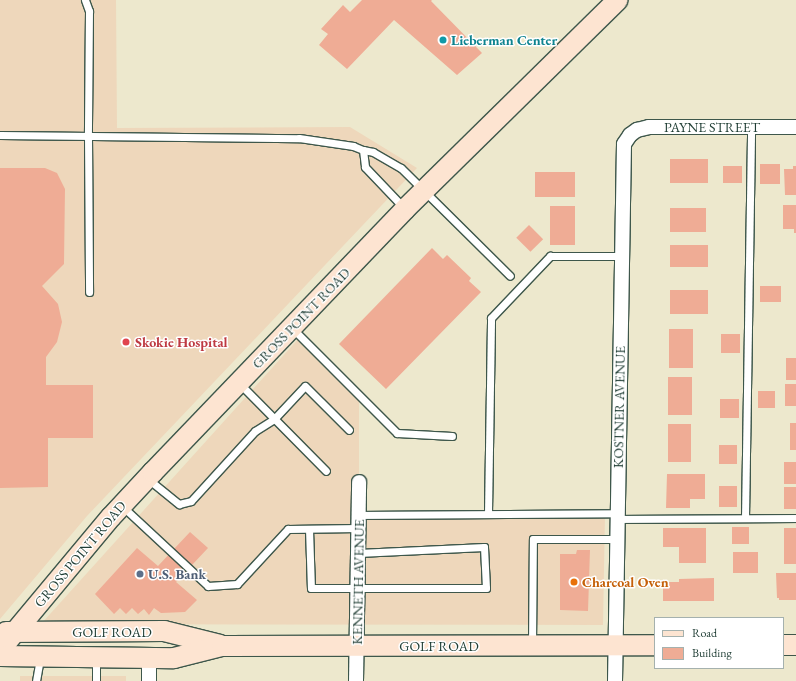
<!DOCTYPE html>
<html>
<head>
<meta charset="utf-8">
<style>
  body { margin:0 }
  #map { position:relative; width:796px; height:681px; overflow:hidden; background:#ede8cd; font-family:"EB Garamond",serif }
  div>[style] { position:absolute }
  .built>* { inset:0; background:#eed7bb; transform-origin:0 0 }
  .building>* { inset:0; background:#efac95; transform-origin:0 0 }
  .roads { filter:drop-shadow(1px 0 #3e574b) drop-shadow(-1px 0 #3e574b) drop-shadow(0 1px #3e574b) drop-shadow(0 -1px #3e574b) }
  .service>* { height:7px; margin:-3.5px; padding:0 3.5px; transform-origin:3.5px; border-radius:3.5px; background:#fff }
  .minor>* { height:14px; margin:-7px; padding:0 7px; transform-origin:7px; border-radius:7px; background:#fff }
  .secondary>* { height:20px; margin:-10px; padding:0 10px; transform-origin:10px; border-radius:10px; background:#fde4d1 }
  .dots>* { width:11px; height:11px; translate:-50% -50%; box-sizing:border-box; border:2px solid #fff; border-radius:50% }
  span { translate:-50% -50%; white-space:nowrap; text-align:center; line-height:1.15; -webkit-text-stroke:3px #fff; paint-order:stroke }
  .culture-label { font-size:14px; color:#0d838f; font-weight:700 }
  .left { translate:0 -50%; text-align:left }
  .street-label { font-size:14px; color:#1f3d34 }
  .health-label { font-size:14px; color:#be3a42; font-weight:700 }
  .service-label { font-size:14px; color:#4e5e75; font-weight:700 }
  .food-label { font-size:14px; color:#c56008; font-weight:700 }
  .legend { position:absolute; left:654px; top:617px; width:130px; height:52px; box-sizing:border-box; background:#fff; border:1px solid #a5b1ae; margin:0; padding:5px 7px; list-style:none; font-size:12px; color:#1f3d34 }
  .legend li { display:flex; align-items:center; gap:8px; height:20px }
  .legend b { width:20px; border:1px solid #a5b1ae }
</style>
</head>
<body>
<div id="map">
  <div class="built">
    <i style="clip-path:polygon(0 0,116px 0,117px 128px,350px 127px,417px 168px,87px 516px,0 619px)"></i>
    <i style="clip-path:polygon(301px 336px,359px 395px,359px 515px,605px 514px,603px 625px,41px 624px)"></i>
    <i style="left:20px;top:676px;width:106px;height:7px"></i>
  </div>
  <div class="building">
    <i style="clip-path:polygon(362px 0,432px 0,431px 1px,482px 53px,457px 75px,394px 20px,347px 69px,319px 45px,328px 34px,321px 29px,343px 5px,350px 12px)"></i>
    <i style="left:670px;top:159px;width:38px;height:24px"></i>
    <i style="left:760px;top:164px;width:20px;height:20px"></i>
    <i style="left:723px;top:166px;width:19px;height:17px"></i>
    <i style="clip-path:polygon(793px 166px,796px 166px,796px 195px,785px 195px,784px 169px,793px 169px)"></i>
    <i style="clip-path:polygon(0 168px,45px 168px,57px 173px,65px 189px,64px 264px,42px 286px,58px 304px,62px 322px,57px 342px,46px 357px,46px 385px,93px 385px,93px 438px,48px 438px,48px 487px,0 488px)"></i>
    <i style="left:535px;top:172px;width:40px;height:25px"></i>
    <i style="clip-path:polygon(783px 205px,796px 205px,796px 233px,794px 233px,794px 229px,783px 229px)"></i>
    <i style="left:550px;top:206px;width:25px;height:39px"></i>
    <i style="left:670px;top:208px;width:36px;height:24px"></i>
    <i style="left:529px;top:225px;width:20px;height:18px;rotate:45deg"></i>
    <i style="left:670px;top:245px;width:38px;height:22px"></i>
    <i style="clip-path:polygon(432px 248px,443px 259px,447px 255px,471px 278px,469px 281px,481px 292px,386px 389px,339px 344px)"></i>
    <i style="left:760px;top:286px;width:21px;height:16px"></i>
    <i style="left:670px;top:290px;width:38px;height:24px"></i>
    <i style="left:669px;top:329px;width:24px;height:39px"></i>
    <i style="left:721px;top:334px;width:19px;height:19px"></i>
    <i style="left:796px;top:358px;width:22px;height:10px;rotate:90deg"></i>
    <i style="left:668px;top:377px;width:24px;height:38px"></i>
    <i style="left:785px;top:384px;width:11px;height:22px"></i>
    <i style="left:758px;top:391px;width:17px;height:17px"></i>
    <i style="left:739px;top:399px;width:19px;height:19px;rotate:90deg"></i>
    <i style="left:790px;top:423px;width:6px;height:27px"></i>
    <i style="left:668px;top:424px;width:23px;height:38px"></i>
    <i style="left:719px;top:445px;width:18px;height:19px"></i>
    <i style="left:784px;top:462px;width:12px;height:22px"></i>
    <i style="clip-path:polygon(667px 474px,705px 474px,705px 499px,690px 499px,690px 508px,666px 508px)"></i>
    <i style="left:719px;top:486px;width:18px;height:21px"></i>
    <i style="left:784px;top:487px;width:12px;height:22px"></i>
    <i style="left:732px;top:527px;width:17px;height:17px"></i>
    <i style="clip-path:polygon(663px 528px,706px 528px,706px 563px,679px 563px,679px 547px,663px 547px)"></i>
    <i style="left:784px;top:528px;width:12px;height:36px"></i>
    <i style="clip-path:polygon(190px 532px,208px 548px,176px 582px,197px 600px,185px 612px,161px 613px,154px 608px,149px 615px,144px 609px,138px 614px,132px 608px,126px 614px,120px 608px,114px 614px,95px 594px,137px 548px,158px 566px)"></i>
    <i style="clip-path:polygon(577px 550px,590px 550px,588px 611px,560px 610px,560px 554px,576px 554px)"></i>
    <i style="left:733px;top:552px;width:25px;height:21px"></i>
    <i style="clip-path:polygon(776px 573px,796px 573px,796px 600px,779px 600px,779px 598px,777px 598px)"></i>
    <i style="clip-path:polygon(714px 578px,714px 601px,663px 601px,663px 582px,679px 582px,679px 579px)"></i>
  </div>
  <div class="roads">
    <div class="service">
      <i style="left:85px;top:0;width:12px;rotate:70deg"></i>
      <i style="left:89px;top:11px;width:125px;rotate:90.5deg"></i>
      <i style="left:88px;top:136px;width:156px;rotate:89.6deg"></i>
      <i style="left:0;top:135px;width:299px;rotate:0.6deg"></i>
      <i style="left:299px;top:138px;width:55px;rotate:8.4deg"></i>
      <i style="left:353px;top:146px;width:11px;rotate:22deg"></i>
      <i style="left:363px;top:150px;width:10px;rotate:11deg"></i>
      <i style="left:373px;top:152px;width:32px;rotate:30deg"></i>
      <i style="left:401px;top:168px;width:153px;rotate:44.7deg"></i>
      <i style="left:363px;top:150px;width:17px;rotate:83deg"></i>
      <i style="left:365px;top:167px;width:57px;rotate:46.4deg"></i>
      <i style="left:293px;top:329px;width:147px;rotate:45deg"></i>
      <i style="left:397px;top:433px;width:55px;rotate:3.1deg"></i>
      <i style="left:240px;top:384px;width:122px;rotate:45.3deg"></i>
      <i style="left:148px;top:479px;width:40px;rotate:39deg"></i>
      <i style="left:179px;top:504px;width:12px;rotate:-14deg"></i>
      <i style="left:191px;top:501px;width:95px;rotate:-47.6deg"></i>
      <i style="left:255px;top:431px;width:22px;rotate:-32deg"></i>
      <i style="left:274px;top:419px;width:45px;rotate:-46.8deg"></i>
      <i style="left:305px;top:386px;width:62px;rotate:45deg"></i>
      <i style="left:123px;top:507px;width:116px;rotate:42.9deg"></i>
      <i style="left:208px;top:586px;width:29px;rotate:-4deg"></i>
      <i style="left:237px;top:584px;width:75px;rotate:-47.2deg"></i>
      <i style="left:288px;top:529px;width:71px;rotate:-0.8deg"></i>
      <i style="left:488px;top:513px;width:195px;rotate:-89.1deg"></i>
      <i style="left:491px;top:318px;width:86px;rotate:-46.4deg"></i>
      <i style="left:550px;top:256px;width:71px"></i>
      <i style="left:359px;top:515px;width:258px;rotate:-0.4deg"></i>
      <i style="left:745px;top:518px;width:391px;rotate:-89.1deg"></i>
      <i style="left:617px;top:519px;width:179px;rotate:-0.3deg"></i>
      <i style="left:309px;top:529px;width:59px;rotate:88.1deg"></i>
      <i style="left:311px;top:588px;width:175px"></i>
      <i style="left:486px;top:588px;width:41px;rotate:-92.8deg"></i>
      <i style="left:484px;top:547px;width:126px;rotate:177.3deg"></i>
      <i style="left:532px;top:645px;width:106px;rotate:-89.5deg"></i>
      <i style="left:533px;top:539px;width:84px"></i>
      <i style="left:96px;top:659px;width:22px;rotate:90deg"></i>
      <i style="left:36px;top:681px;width:23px;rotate:-80deg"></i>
    </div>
    <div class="minor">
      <i style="left:149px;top:681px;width:24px;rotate:-90deg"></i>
      <i style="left:356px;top:681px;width:199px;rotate:-89.1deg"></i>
      <i style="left:615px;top:681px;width:537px;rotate:-89.04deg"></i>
      <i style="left:624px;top:144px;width:11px;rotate:-56deg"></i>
      <i style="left:630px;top:135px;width:9px;rotate:-36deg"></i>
      <i style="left:637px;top:130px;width:12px;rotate:-14deg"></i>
      <i style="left:649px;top:127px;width:147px"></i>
    </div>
    <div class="secondary">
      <i style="left:6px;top:632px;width:158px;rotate:-0.4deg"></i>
      <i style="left:164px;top:631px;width:58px;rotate:14deg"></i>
      <i style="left:783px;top:645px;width:13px"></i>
      <i style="left:0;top:650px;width:173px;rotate:-50.2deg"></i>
      <i style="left:111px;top:517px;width:62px;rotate:-47deg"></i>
      <i style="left:153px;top:472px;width:364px;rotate:-46.2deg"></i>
      <i style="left:405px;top:209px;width:298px;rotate:-44.5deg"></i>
      <i style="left:0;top:656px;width:174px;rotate:0.7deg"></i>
      <i style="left:174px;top:658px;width:49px;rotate:-14deg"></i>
      <i style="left:222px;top:646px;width:433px;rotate:-0.1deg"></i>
    </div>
  </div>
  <div class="dots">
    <i style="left:443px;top:40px;background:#0f9aa8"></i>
    <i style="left:126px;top:342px;background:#e0444e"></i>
    <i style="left:140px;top:574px;background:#5c6f8a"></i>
    <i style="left:574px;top:582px;background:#e8710a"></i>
  </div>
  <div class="culture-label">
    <span class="left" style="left:451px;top:40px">Lieberman Center</span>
  </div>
  <div class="street-label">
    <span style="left:712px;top:127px">PAYNE STREET</span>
    <span style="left:301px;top:318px;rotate:-46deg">GROSS POINT ROAD</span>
    <span style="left:619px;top:407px;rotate:-89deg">KOSTNER AVENUE</span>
    <span style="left:80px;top:554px;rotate:-50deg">GROSS POINT ROAD</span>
    <span style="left:358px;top:582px;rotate:-89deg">KENNETH AVENUE</span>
    <span style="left:112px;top:632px">GOLF ROAD</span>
    <span style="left:439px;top:646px">GOLF ROAD</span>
  </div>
  <div class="health-label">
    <span class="left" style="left:135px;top:342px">Skokie Hospital</span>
  </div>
  <div class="service-label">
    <span class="left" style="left:148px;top:574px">U.S. Bank</span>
  </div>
  <div class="food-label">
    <span class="left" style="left:582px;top:582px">Charcoal Oven</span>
  </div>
  <ul class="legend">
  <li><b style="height:5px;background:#fde4d1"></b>Road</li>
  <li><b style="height:11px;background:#efac95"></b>Building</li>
  </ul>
</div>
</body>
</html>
